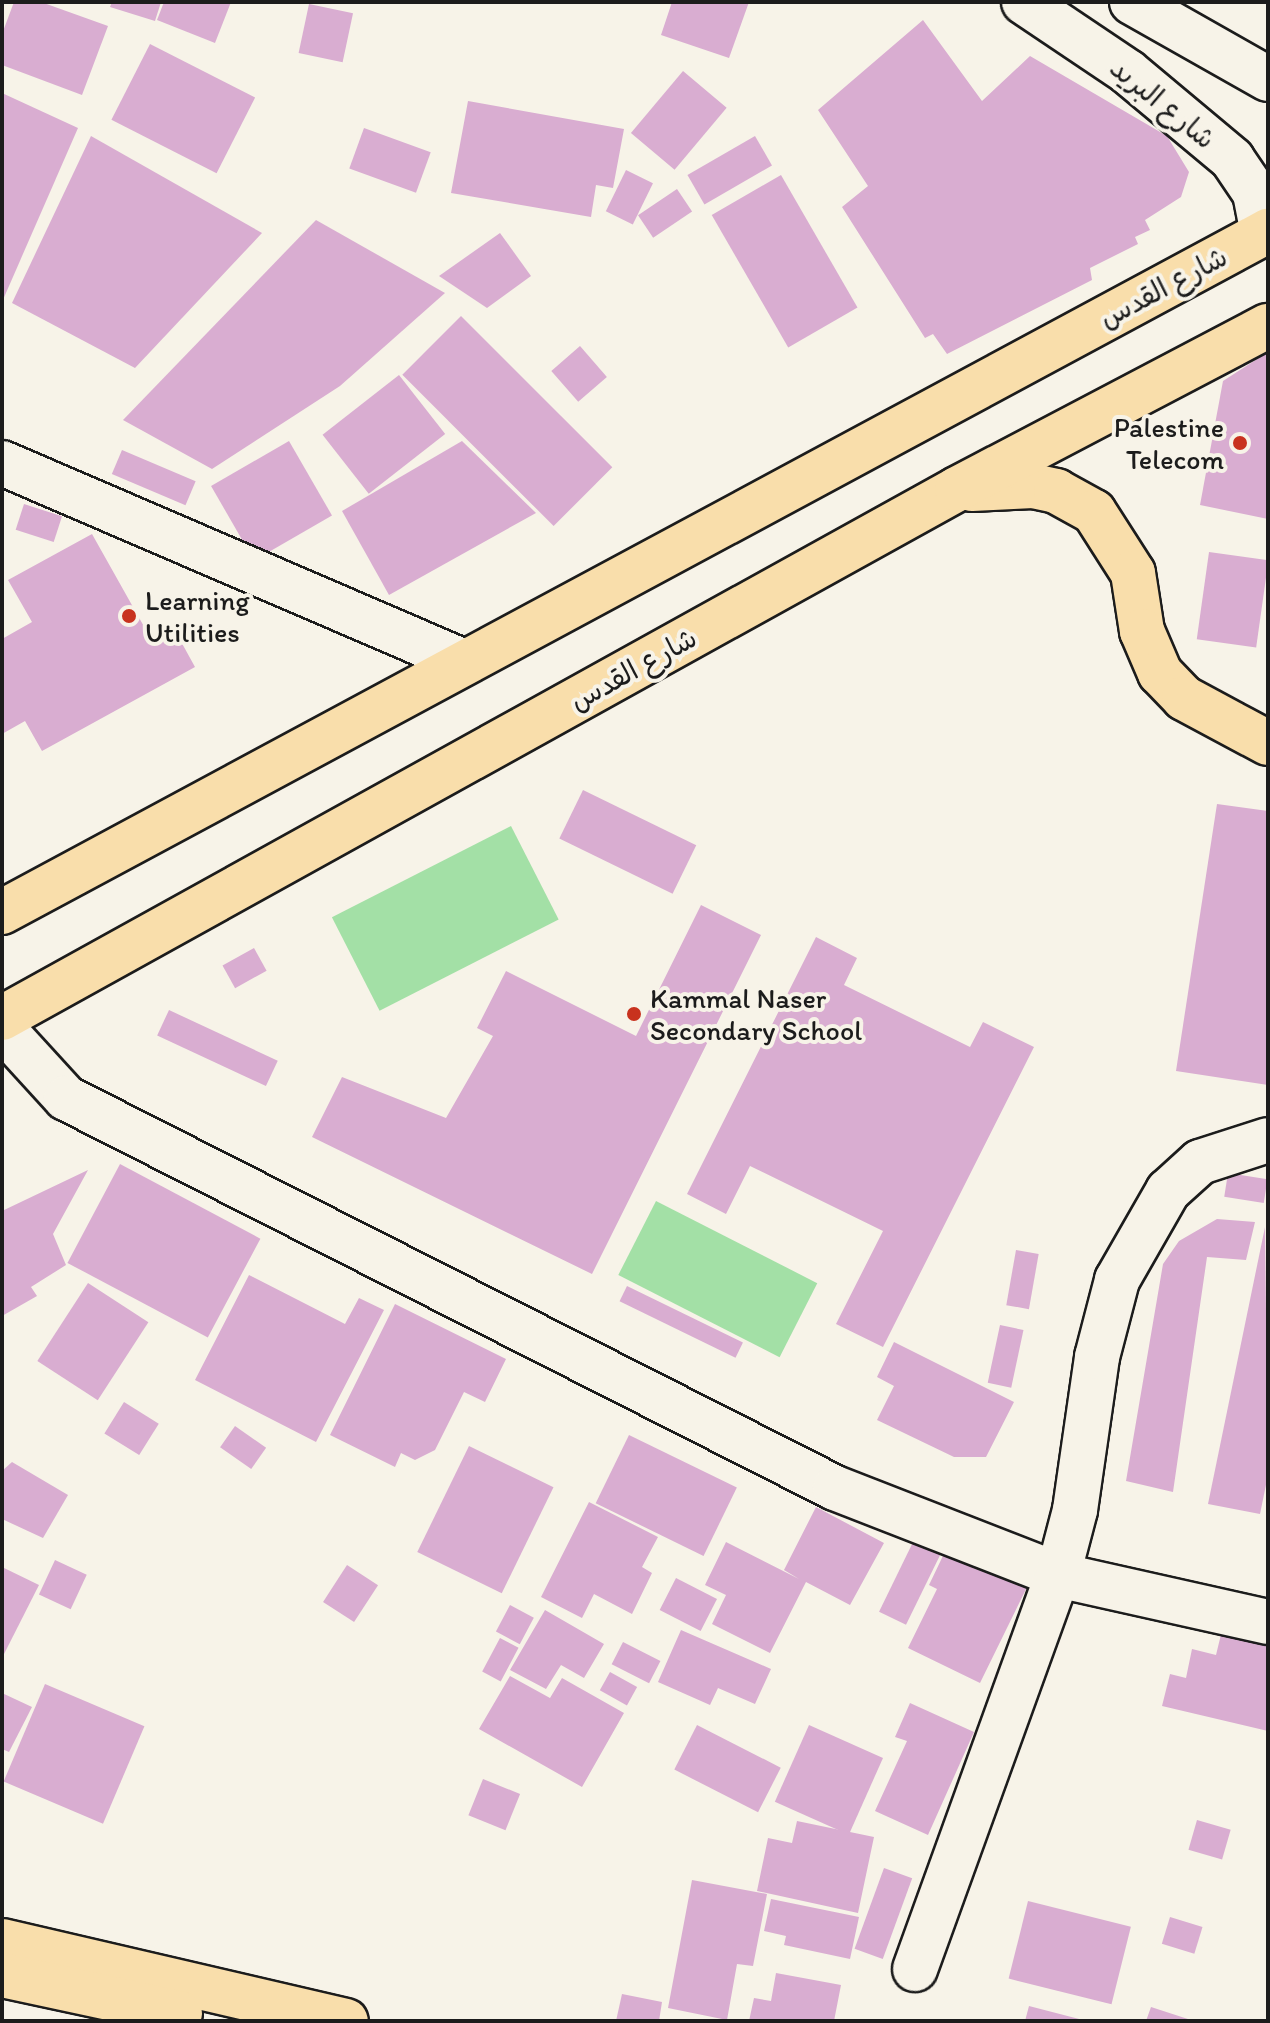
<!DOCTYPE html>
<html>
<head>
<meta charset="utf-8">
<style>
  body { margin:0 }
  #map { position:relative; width:1270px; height:2023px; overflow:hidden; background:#f7f3e8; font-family:Itim,"Playpen Sans Arabic",sans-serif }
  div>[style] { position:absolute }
  .green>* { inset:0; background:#a3e0a6; transform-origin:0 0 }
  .building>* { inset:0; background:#d9add1; transform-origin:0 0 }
  .roads { filter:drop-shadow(2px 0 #1c1c1c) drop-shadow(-2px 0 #1c1c1c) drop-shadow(0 2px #1c1c1c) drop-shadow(0 -2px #1c1c1c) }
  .minor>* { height:44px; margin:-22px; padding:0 22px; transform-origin:22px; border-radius:22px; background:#f7f3e8 }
  .major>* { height:44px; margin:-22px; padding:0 22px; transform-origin:22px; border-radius:22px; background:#f9deab }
  .dots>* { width:22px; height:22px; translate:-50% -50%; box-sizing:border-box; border:4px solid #f7f3e8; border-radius:50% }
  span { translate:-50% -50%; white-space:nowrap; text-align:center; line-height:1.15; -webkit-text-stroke:8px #f7f3e8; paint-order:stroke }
  .street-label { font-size:28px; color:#1c1c1c }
  .poi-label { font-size:28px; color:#1c1c1c }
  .right { translate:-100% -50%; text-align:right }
  .left { translate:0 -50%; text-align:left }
  .frame { position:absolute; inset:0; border:4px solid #1c1c1c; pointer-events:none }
</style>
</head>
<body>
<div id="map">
  <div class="green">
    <i style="left:511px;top:826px;width:105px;height:201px;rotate:63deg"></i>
    <i style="left:656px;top:1201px;width:181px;height:83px;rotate:27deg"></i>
  </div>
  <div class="building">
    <i style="clip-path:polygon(14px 2px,41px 2px,108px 26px,82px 95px,2px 65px,2px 34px)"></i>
    <i style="clip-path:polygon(112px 2px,161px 2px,155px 21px,110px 7px)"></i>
    <i style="clip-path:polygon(164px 2px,231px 2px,215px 43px,157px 20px)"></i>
    <i style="clip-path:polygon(672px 2px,749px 2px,729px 58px,661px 35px)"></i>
    <i style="left:309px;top:4px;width:45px;height:50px;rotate:12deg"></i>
    <i style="clip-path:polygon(923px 20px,982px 101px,1030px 56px,1167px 136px,1189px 172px,1181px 197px,1145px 220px,1150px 230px,1135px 237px,1138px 244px,1090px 268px,1092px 280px,947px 354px,933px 334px,925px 338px,842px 207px,868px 186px,818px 110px)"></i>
    <i style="left:150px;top:44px;width:118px;height:85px;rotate:27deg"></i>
    <i style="left:683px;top:71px;width:57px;height:81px;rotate:40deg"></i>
    <i style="clip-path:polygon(2px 93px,78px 128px,2px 302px)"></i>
    <i style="clip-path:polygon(468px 101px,624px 129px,613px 188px,596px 185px,591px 217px,451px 193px)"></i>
    <i style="left:364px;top:128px;width:71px;height:43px;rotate:20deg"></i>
    <i style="clip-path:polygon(91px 136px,262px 233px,135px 368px,12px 303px)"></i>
    <i style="left:755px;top:136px;width:34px;height:78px;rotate:60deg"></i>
    <i style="left:626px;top:170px;width:30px;height:46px;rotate:26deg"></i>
    <i style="left:781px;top:175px;width:153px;height:80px;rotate:60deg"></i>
    <i style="left:677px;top:189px;width:27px;height:47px;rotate:56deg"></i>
    <i style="clip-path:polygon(316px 220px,445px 293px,340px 386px,212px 469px,123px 420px)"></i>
    <i style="clip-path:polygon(500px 233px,531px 276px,487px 308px,439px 276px)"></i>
    <i style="left:461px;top:316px;width:214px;height:83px;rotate:45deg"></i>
    <i style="left:580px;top:346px;width:41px;height:38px;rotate:49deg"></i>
    <i style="clip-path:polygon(1268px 352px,1268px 519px,1200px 505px,1223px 381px)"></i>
    <i style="left:399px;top:375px;width:75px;height:97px;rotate:52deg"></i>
    <i style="left:289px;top:441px;width:86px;height:90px;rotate:60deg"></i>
    <i style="clip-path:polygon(462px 441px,536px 513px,389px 595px,342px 511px)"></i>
    <i style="left:122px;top:450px;width:80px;height:26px;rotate:23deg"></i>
    <i style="left:24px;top:504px;width:40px;height:27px;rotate:18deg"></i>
    <i style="clip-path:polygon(92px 534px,151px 639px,173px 627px,195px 667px,42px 751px,25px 721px,2px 734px,2px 639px,32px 622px,8px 580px)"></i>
    <i style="left:1209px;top:552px;width:60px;height:88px;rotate:8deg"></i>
    <i style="left:583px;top:790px;width:126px;height:54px;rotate:26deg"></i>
    <i style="clip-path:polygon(1217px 804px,1268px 811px,1268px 1085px,1176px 1071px)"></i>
    <i style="clip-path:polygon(701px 905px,761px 935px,592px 1274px,312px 1137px,342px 1077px,446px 1118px,493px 1036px,477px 1028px,506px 971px,636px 1036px)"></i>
    <i style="clip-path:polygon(816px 937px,857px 958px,844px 985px,970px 1047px,983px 1022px,1034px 1047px,883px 1347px,836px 1324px,883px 1231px,750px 1166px,726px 1214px,687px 1194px)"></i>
    <i style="left:254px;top:948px;width:26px;height:36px;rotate:61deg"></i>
    <i style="left:169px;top:1010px;width:120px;height:28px;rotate:25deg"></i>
    <i style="left:120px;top:1164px;width:159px;height:112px;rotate:28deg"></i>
    <i style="clip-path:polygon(88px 1170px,53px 1234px,66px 1265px,31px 1287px,37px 1296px,2px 1316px,2px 1211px)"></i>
    <i style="left:1228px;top:1173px;width:40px;height:24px;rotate:9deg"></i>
    <i style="clip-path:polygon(1217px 1219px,1255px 1222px,1246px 1260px,1207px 1257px,1173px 1492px,1126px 1481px,1163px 1264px,1179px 1241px)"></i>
    <i style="clip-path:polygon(1265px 1227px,1268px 1475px,1260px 1514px,1208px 1504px)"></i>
    <i style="left:1016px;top:1250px;width:23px;height:56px;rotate:10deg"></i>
    <i style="clip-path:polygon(249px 1275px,345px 1324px,359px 1298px,384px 1310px,316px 1442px,195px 1380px)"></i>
    <i style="left:88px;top:1283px;width:72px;height:93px;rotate:33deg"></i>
    <i style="left:627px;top:1286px;width:129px;height:17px;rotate:26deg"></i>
    <i style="clip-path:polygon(395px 1304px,506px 1359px,485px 1402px,464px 1392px,435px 1450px,415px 1460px,401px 1453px,395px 1467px,330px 1435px)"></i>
    <i style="left:1000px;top:1325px;width:24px;height:59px;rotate:12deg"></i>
    <i style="clip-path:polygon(894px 1342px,1014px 1402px,986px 1457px,954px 1457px,877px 1420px,894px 1386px,877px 1377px)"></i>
    <i style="left:124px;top:1402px;width:41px;height:37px;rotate:32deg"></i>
    <i style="left:235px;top:1426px;width:38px;height:26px;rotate:35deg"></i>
    <i style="left:629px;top:1435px;width:120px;height:76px;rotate:26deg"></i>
    <i style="left:469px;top:1446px;width:94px;height:118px;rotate:26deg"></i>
    <i style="clip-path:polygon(12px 1462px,68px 1495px,43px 1538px,2px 1519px,2px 1471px)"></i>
    <i style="clip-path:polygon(589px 1502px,658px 1537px,642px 1567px,652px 1573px,632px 1614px,594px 1594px,582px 1618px,541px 1597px)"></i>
    <i style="clip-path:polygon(816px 1507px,884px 1543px,850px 1605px,806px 1582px,770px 1653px,712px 1624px,726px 1595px,705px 1585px,726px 1542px,799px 1579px,784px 1570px)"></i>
    <i style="clip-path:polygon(952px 1537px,1032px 1577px,980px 1683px,908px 1648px,937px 1589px,929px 1585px)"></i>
    <i style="left:915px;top:1538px;width:30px;height:82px;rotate:26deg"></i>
    <i style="left:55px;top:1560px;width:35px;height:38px;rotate:25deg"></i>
    <i style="left:347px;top:1565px;width:37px;height:44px;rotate:33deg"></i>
    <i style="clip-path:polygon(2px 1567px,39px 1585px,2px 1658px)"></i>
    <i style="left:676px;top:1578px;width:46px;height:36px;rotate:27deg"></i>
    <i style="left:510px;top:1605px;width:27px;height:30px;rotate:28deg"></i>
    <i style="clip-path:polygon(545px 1610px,604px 1644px,584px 1678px,561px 1665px,546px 1689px,510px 1670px)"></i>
    <i style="clip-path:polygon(1225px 1618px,1268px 1628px,1268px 1731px,1162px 1706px,1170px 1674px,1186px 1678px,1192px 1649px,1216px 1655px)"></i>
    <i style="clip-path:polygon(681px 1630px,771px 1669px,755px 1704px,718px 1688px,710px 1705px,658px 1682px)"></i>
    <i style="left:500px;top:1638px;width:21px;height:38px;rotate:28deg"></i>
    <i style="left:623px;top:1642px;width:42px;height:25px;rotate:27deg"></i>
    <i style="left:610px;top:1672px;width:31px;height:21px;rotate:29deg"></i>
    <i style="clip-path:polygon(510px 1676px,550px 1698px,562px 1678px,624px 1713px,582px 1787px,479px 1729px)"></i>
    <i style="left:45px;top:1684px;width:108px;height:106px;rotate:23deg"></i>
    <i style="clip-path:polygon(2px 1693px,32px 1707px,9px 1752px,2px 1749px)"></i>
    <i style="clip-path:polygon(910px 1703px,974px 1732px,928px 1835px,875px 1811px,907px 1741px,895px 1737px)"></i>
    <i style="left:697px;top:1725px;width:94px;height:50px;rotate:27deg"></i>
    <i style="left:809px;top:1725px;width:81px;height:84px;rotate:24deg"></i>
    <i style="left:483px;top:1779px;width:40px;height:39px;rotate:22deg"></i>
    <i style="left:1197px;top:1820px;width:35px;height:31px;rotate:16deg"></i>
    <i style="clip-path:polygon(797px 1821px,874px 1837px,858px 1913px,757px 1891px,768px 1838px,792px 1843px)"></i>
    <i style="left:884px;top:1868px;width:30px;height:86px;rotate:20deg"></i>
    <i style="clip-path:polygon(692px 1880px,767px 1894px,753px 1966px,737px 1964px,727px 2020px,668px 2008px)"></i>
    <i style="clip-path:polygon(771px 1899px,859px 1917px,850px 1959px,784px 1945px,786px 1936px,764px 1931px)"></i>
    <i style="left:1028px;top:1901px;width:106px;height:80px;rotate:14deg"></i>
    <i style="left:1170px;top:1917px;width:34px;height:28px;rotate:17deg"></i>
    <i style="clip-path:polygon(776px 1973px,841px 1985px,834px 2021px,749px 2021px,754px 1998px,771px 2001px)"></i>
    <i style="clip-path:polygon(622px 1994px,662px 2002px,659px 2021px,616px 2021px)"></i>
    <i style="clip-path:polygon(1029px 2006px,1083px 2020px,1083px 2021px,1025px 2021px)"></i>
    <i style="clip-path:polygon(1151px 2007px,1191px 2020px,1191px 2021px,1146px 2021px)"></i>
  </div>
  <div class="roads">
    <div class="minor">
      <i style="left:1024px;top:2px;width:125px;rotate:33.9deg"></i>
      <i style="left:1128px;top:72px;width:136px;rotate:39.9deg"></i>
      <i style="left:1232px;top:159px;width:41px;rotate:55.9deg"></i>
      <i style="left:1255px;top:193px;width:42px;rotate:79deg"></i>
      <i style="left:1132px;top:2px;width:156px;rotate:29.5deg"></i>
      <i style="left:2px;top:463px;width:501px;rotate:23.29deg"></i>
      <i style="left:2px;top:1028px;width:95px;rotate:47.6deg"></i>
      <i style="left:66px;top:1098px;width:862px;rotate:26.89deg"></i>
      <i style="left:835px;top:1488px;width:239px;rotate:21.3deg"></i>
      <i style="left:1058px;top:1575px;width:215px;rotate:12.6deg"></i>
      <i style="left:915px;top:1969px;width:419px;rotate:-70.1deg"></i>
      <i style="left:1058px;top:1575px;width:67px;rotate:-75.3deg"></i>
      <i style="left:1075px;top:1510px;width:155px;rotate:-81.8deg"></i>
      <i style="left:1097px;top:1357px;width:80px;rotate:-75.4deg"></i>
      <i style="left:1117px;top:1280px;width:103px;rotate:-60.2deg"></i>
      <i style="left:1168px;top:1191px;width:43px;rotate:-42.2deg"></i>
      <i style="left:1200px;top:1162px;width:71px;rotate:-17.9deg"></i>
    </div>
    <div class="major">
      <i style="left:972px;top:489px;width:61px;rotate:-2.8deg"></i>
      <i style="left:1033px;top:486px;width:24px;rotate:12deg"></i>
      <i style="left:1056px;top:491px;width:43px;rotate:28.9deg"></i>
      <i style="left:1094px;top:512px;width:72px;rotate:57.4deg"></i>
      <i style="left:1133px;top:573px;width:59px;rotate:81.2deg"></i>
      <i style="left:1142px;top:631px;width:46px;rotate:66.8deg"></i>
      <i style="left:1160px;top:673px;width:35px;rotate:46deg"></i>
      <i style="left:1184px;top:698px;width:95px;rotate:28.2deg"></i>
      <i style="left:2px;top:912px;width:1438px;rotate:-28.28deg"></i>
      <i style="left:2px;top:1018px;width:1092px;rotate:-28.98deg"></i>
      <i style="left:957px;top:489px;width:351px;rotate:-27.7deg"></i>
      <i style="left:2px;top:1941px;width:353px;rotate:13.1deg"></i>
      <i style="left:2px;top:1975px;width:182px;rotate:12.1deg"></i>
    </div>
  </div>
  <div class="dots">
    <i style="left:1240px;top:443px;background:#c8321e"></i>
    <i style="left:129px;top:616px;background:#c8321e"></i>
    <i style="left:634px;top:1014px;background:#c8321e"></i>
  </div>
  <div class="street-label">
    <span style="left:1163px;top:103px;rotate:39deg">شارع البريد</span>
    <span style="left:1163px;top:287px;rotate:-28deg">شارع القدس</span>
    <span style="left:633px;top:669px;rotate:-29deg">شارع القدس</span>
  </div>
  <div class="poi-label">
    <span class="right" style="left:1224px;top:443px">Palestine<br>Telecom</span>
    <span class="left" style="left:145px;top:616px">Learning<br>Utilities</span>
    <span class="left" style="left:650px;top:1014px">Kammal Naser<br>Secondary School</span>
  </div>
  <div class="frame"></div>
</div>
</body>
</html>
